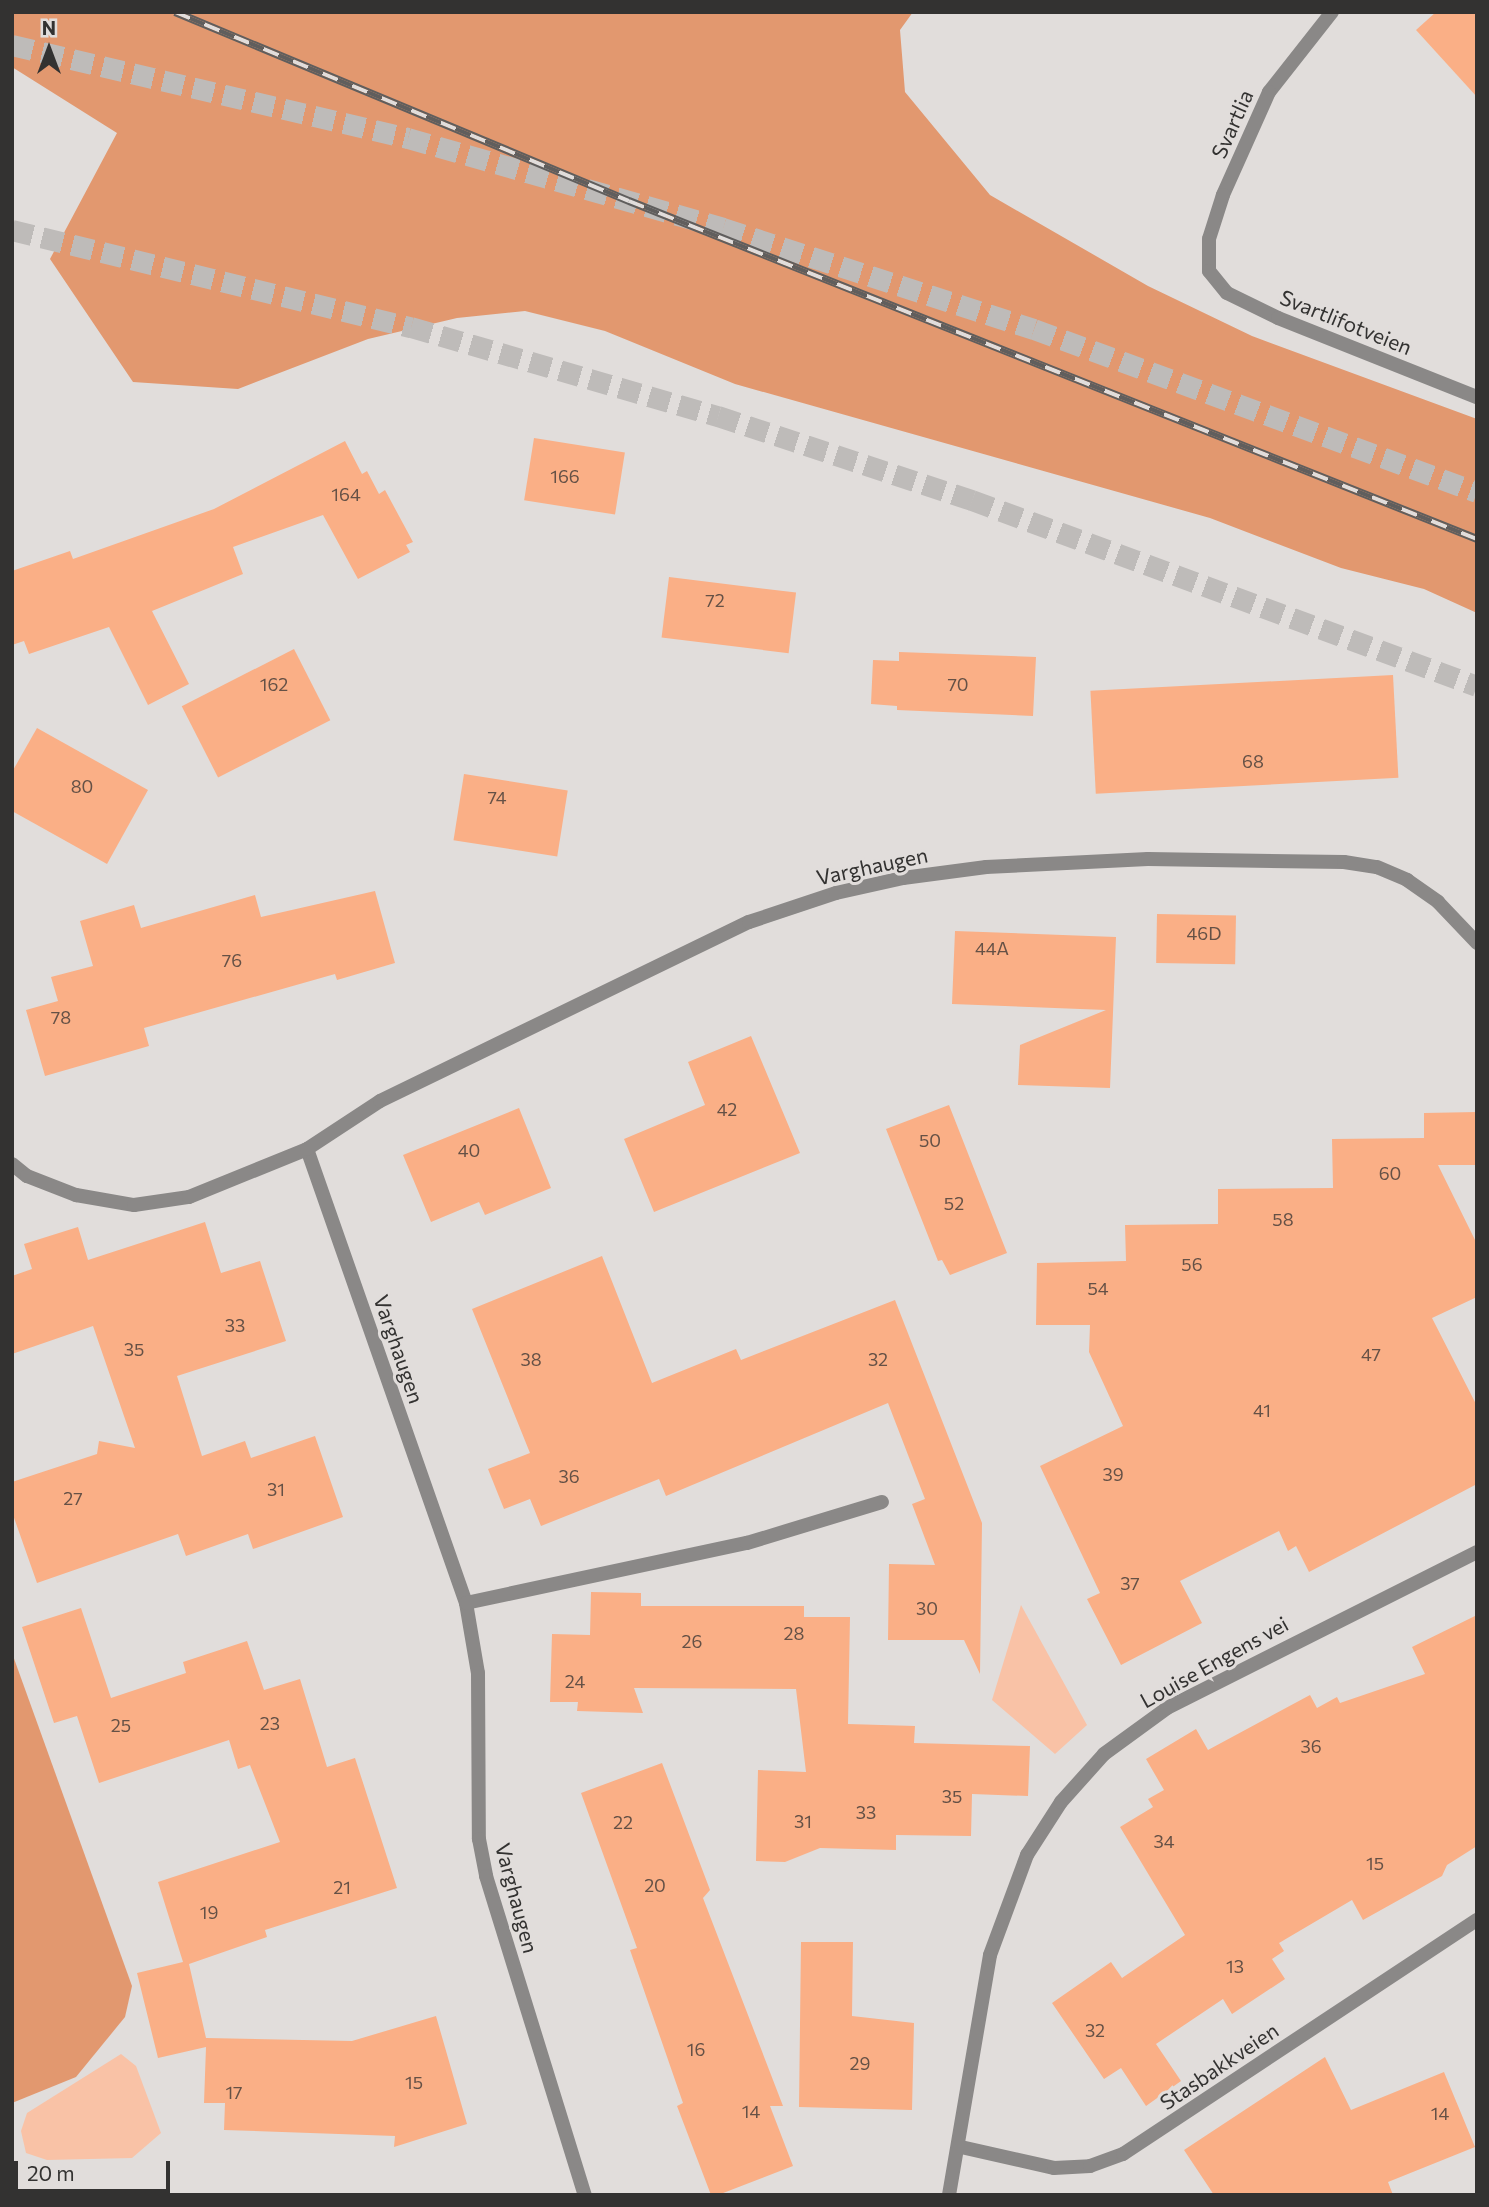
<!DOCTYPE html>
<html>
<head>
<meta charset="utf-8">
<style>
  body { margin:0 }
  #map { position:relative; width:1489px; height:2207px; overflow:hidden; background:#e1dddb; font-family:Commissioner,sans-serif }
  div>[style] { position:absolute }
  .green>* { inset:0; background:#f9c2a6 }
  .forest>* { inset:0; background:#e2986f }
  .building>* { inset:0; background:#faaf86; transform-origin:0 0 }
  .highway-tunnel>* { height:21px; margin-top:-10.5px; transform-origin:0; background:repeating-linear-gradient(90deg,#bebbb9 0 21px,transparent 0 31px) }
  .street>* { height:14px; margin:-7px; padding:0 7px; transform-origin:7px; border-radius:7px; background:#8a8887 }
  .rail>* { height:8px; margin-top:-4px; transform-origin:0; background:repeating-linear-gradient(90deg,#e1dddb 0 16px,#605e5d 0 32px); box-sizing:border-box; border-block:2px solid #605e5d }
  span { translate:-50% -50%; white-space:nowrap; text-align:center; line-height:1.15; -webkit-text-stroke:6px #e1dddb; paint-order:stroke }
  .number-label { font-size:18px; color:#655146 }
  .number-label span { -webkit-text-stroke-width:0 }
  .street-label { font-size:21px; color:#333231 }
  .frame { position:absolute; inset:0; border:14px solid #333231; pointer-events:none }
  .north { position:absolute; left:14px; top:14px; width:70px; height:70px; -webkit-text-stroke:5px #e1dddb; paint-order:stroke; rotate:0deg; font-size:19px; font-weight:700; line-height:28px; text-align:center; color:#333231 }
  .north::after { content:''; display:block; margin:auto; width:24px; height:32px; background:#333231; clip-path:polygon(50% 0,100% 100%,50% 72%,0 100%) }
  .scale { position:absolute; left:14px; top:2161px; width:156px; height:32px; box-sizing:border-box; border:4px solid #333231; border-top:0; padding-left:9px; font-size:21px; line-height:24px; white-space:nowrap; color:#333231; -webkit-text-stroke:5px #e1dddb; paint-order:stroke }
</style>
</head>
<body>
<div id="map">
  <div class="green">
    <i style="clip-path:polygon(1021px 1605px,1087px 1725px,1055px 1754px,992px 1700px)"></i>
    <i style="clip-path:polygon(121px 2054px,136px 2066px,161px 2133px,132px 2158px,47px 2160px,26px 2153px,21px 2131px,27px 2113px)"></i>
  </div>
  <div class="forest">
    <i style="clip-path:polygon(12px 12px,913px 12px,900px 30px,905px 92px,990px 195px,1148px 286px,1252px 336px,1477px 419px,1477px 613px,1424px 589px,1341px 568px,1210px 518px,735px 384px,605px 331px,525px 311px,457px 318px,368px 339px,238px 389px,133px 382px,50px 259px,117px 133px,12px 67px)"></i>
    <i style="clip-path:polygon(12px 1653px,132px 1986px,125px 2017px,76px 2077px,12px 2103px)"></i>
  </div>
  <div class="building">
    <i style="clip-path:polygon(1436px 12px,1477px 12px,1477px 97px,1416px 30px)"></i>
    <i style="left:534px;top:438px;width:92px;height:63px;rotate:9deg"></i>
    <i style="clip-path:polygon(345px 441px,362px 474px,367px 471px,379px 494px,385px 490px,413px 542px,406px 545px,410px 552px,358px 579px,323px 515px,233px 547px,243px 574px,152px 611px,189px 684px,148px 705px,109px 627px,29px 654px,24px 641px,12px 645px,12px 571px,70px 551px,73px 559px,214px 509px)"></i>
    <i style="left:669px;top:577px;width:128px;height:61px;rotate:7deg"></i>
    <i style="left:294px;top:649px;width:80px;height:126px;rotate:63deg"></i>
    <i style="clip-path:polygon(899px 652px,1036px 657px,1033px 716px,897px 710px,897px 706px,871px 704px,873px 660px,899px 661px)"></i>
    <i style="left:1393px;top:675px;width:103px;height:303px;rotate:87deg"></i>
    <i style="clip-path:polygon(37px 728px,148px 790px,107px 864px,12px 811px,12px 772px)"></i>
    <i style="left:464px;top:774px;width:105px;height:67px;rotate:9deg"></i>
    <i style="clip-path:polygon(375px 891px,395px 963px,337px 980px,335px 974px,144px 1028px,149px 1046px,45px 1076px,26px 1010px,58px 1001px,51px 977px,93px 966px,80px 921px,134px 905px,141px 928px,255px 895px,261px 917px)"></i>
    <i style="left:1157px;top:914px;width:79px;height:49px;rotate:1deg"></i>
    <i style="clip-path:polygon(955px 931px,1116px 937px,1110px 1088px,1018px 1085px,1020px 1045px,1106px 1010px,952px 1004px)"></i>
    <i style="clip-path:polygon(751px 1036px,800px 1153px,654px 1212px,624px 1139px,705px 1105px,688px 1062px)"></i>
    <i style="clip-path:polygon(949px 1105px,1007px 1253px,950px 1275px,942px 1260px,938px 1261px,886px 1129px)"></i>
    <i style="clip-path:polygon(519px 1108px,551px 1188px,485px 1215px,479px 1202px,431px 1222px,403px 1155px)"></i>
    <i style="clip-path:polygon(1477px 1112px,1477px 1165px,1438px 1165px,1477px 1244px,1477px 1297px,1432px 1318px,1477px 1406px,1477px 1484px,1309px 1572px,1296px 1546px,1288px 1551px,1279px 1531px,1180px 1581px,1202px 1623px,1121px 1665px,1087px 1599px,1100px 1593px,1040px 1466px,1123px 1426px,1089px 1352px,1090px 1325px,1036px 1325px,1037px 1263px,1126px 1261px,1125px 1225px,1218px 1224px,1218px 1189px,1333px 1188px,1332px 1139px,1424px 1138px,1424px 1113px)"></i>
    <i style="clip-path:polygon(205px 1222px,221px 1273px,260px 1261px,286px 1341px,177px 1376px,202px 1456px,245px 1441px,251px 1458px,315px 1436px,343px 1517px,253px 1549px,248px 1534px,186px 1556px,178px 1534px,37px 1583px,12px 1512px,12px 1482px,97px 1454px,99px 1441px,135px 1448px,93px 1326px,12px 1354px,12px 1276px,32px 1269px,24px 1244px,78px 1227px,88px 1260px)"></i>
    <i style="clip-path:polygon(602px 1256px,652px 1383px,736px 1349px,741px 1360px,895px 1300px,982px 1523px,980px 1674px,964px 1640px,888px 1640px,889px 1564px,935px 1565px,912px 1504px,925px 1499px,888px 1403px,666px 1496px,659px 1479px,541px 1526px,530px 1499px,504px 1509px,488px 1469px,530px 1453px,472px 1309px)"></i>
    <i style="clip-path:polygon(591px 1592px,641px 1593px,641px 1606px,804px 1606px,804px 1617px,850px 1617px,848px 1724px,915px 1726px,914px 1743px,1030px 1746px,1028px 1796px,972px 1794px,971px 1836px,896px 1835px,896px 1850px,820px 1848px,785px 1862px,756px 1861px,758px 1770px,806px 1772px,796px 1689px,634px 1688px,643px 1713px,577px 1711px,578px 1702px,550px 1702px,552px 1634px,590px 1635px)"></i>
    <i style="clip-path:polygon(81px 1608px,111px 1698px,186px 1673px,183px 1662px,247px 1641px,264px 1690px,300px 1679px,327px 1767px,355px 1758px,397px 1888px,265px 1930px,267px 1937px,189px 1964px,206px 2038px,352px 2041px,436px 2016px,467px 2124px,394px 2147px,395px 2136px,224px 2130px,225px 2103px,204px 2103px,206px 2047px,158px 2058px,137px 1973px,183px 1962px,158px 1882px,280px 1842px,250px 1765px,238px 1769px,229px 1740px,99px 1783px,77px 1716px,54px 1723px,22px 1627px)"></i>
    <i style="clip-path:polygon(1477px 1615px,1477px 1846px,1447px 1865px,1442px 1876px,1363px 1920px,1352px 1900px,1279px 1943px,1284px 1951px,1272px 1959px,1285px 1979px,1232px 2014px,1223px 1999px,1156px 2044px,1181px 2081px,1146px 2106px,1121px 2068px,1104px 2079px,1052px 2003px,1111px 1962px,1122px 1978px,1185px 1935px,1120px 1827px,1153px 1807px,1148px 1799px,1164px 1790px,1146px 1759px,1196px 1729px,1208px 1750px,1310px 1695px,1317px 1708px,1337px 1697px,1340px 1703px,1425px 1674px,1412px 1647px)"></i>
    <i style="clip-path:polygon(662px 1763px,710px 1890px,703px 1898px,783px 2106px,770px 2106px,793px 2166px,718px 2195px,711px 2195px,677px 2106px,683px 2103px,630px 1950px,637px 1948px,581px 1793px)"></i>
    <i style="clip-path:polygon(801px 1942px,853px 1942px,852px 2016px,914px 2023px,912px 2110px,799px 2107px)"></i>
    <i style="clip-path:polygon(1325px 2057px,1351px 2110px,1444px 2072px,1475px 2147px,1388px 2182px,1393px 2195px,1214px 2195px,1184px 2150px)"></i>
  </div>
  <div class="highway-tunnel">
    <i style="left:12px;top:45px;width:407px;rotate:13.2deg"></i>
    <i style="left:408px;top:138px;width:328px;rotate:15.9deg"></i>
    <i style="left:723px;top:228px;width:327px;rotate:18deg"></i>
    <i style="left:1034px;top:329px;width:472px;rotate:20.2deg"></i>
    <i style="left:12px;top:230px;width:411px;rotate:13.7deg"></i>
    <i style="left:411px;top:327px;width:320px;rotate:16.2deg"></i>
    <i style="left:718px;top:416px;width:268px;rotate:18.3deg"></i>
    <i style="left:972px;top:500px;width:538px;rotate:20.22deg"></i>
  </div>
  <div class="street">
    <i style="left:1332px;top:12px;width:102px;rotate:128.2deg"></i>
    <i style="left:1269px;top:92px;width:113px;rotate:114.1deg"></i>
    <i style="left:1223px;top:195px;width:46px;rotate:107.7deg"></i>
    <i style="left:1209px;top:239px;width:32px;rotate:90deg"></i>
    <i style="left:1209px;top:271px;width:28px;rotate:51deg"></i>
    <i style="left:1227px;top:293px;width:57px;rotate:26.1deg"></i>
    <i style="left:1278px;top:318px;width:214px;rotate:21.7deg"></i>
    <i style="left:307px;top:1149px;width:481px;rotate:70.7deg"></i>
    <i style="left:466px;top:1603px;width:71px;rotate:80.3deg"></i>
    <i style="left:478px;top:1673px;width:166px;rotate:89.7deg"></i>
    <i style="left:479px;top:1839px;width:38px;rotate:79deg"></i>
    <i style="left:486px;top:1876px;width:334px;rotate:72.8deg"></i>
    <i style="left:12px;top:1164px;width:19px;rotate:39deg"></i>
    <i style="left:27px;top:1176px;width:53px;rotate:21.2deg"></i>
    <i style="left:76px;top:1195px;width:59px;rotate:9.8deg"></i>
    <i style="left:134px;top:1205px;width:56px;rotate:-8.3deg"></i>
    <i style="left:189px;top:1197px;width:127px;rotate:-22.1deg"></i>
    <i style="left:307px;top:1149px;width:87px;rotate:-33.3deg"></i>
    <i style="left:380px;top:1101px;width:410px;rotate:-25.9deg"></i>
    <i style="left:749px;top:922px;width:92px;rotate:-18.4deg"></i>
    <i style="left:836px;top:893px;width:69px;rotate:-12.6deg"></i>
    <i style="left:903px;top:878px;width:84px;rotate:-7.5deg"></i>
    <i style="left:986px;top:867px;width:162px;rotate:-2.8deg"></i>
    <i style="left:1148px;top:859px;width:196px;rotate:0.9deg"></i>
    <i style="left:1344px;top:862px;width:33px;rotate:9deg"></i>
    <i style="left:1377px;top:867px;width:33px;rotate:23deg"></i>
    <i style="left:1407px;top:880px;width:38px;rotate:35deg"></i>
    <i style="left:1438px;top:902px;width:57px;rotate:46.4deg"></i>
    <i style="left:466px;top:1603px;width:287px;rotate:-12.1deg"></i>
    <i style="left:747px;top:1543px;width:141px;rotate:-16.9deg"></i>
    <i style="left:961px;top:2147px;width:95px;rotate:12.7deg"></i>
    <i style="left:1054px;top:2168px;width:36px;rotate:-3deg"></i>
    <i style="left:1090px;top:2166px;width:35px;rotate:-20deg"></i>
    <i style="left:1123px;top:2154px;width:424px;rotate:-33.5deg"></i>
    <i style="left:949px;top:2195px;width:243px;rotate:-80.3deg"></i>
    <i style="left:990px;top:1955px;width:107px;rotate:-69.7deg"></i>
    <i style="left:1027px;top:1855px;width:63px;rotate:-57.3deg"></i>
    <i style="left:1061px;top:1802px;width:64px;rotate:-48.1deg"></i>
    <i style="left:1104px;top:1754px;width:78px;rotate:-36.1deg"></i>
    <i style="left:1167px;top:1708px;width:347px;rotate:-26.7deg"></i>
  </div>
  <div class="rail">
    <i style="left:175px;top:12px;width:492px;rotate:22.6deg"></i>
    <i style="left:629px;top:201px;width:913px;rotate:21.73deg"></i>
  </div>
  <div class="number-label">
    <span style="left:565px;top:476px">166</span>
    <span style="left:346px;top:494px">164</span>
    <span style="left:715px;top:600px">72</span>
    <span style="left:274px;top:684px">162</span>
    <span style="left:958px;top:684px">70</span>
    <span style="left:1253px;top:761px">68</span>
    <span style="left:82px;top:786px">80</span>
    <span style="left:497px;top:797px">74</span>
    <span style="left:1204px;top:933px">46D</span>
    <span style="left:992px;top:948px">44A</span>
    <span style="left:232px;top:960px">76</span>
    <span style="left:61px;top:1017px">78</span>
    <span style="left:727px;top:1109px">42</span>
    <span style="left:930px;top:1140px">50</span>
    <span style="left:469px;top:1150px">40</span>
    <span style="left:1390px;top:1173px">60</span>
    <span style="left:954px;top:1203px">52</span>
    <span style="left:1283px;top:1219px">58</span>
    <span style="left:1192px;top:1264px">56</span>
    <span style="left:1098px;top:1288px">54</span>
    <span style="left:235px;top:1325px">33</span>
    <span style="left:134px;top:1349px">35</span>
    <span style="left:1371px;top:1354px">47</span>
    <span style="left:531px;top:1359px">38</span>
    <span style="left:878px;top:1359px">32</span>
    <span style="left:1262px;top:1410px">41</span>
    <span style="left:1113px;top:1474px">39</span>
    <span style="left:569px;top:1476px">36</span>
    <span style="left:276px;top:1489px">31</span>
    <span style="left:73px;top:1498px">27</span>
    <span style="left:1130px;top:1583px">37</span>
    <span style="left:927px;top:1608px">30</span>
    <span style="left:794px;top:1633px">28</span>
    <span style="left:692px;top:1641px">26</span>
    <span style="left:575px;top:1681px">24</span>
    <span style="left:270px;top:1723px">23</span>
    <span style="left:121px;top:1725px">25</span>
    <span style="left:1311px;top:1746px">36</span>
    <span style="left:952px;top:1796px">35</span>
    <span style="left:866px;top:1812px">33</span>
    <span style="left:803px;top:1821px">31</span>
    <span style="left:623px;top:1822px">22</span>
    <span style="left:1164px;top:1841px">34</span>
    <span style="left:1375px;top:1863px">15</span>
    <span style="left:655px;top:1885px">20</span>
    <span style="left:342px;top:1887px">21</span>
    <span style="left:209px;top:1912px">19</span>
    <span style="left:1235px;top:1966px">13</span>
    <span style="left:1095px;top:2030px">32</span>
    <span style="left:696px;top:2049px">16</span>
    <span style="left:860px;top:2063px">29</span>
    <span style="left:414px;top:2082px">15</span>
    <span style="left:234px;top:2092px">17</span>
    <span style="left:751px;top:2111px">14</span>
    <span style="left:1440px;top:2113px">14</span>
  </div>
  <div class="street-label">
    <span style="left:1232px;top:124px;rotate:-66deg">Svartlia</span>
    <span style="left:1346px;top:322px;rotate:22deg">Svartlifotveien</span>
    <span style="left:872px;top:866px;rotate:-12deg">Varghaugen</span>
    <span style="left:399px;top:1349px;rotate:71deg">Varghaugen</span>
    <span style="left:1214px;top:1662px;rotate:-29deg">Louise Engens vei</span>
    <span style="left:517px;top:1898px;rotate:75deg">Varghaugen</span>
    <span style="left:1219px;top:2066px;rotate:-34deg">Stasbakkveien</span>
  </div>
  <div class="frame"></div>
  <div class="north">N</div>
  <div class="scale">20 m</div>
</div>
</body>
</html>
